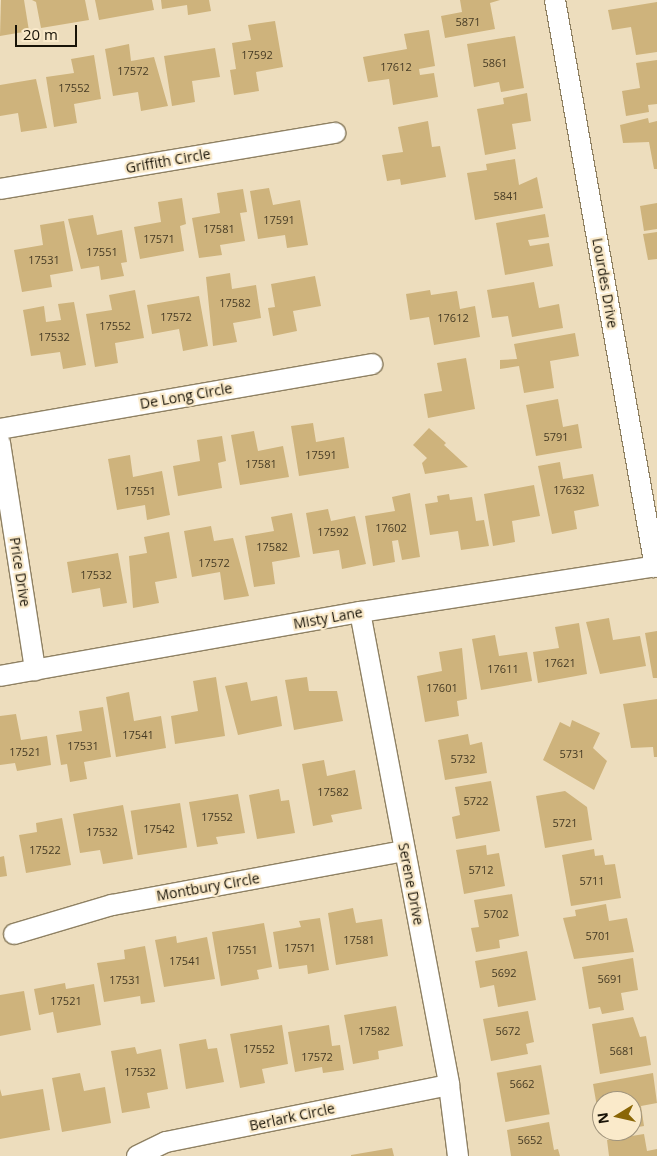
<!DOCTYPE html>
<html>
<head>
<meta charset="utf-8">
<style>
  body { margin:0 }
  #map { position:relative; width:657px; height:1156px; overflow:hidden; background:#edddbd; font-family:"Open Sans",sans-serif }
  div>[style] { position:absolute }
  .building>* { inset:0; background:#ceb37c; transform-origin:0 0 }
  .roads { filter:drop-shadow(1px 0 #8f8163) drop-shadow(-1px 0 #8f8163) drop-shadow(0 1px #8f8163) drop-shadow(0 -1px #8f8163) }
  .minor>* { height:20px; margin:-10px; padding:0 10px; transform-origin:10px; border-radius:10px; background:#fff }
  span { translate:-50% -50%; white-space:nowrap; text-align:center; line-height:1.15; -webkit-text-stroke:4.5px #faeaca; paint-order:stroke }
  .number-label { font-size:11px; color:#463b24 }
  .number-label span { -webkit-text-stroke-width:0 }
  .street-label { font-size:14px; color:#181307 }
  .north { position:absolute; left:592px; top:1091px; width:50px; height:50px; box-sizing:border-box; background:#faeaca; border:1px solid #a0947c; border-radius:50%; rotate:261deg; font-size:14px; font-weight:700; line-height:20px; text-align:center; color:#181307 }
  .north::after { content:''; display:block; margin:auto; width:18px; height:22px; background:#8a6605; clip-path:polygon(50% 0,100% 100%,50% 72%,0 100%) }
  .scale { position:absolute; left:15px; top:25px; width:62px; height:22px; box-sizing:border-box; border:2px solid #181307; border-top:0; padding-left:6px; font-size:15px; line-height:18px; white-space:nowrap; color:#181307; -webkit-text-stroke:4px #faeaca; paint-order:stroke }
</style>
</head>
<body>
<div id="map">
  <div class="building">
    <i style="clip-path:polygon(1px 0,24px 0,29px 31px,0 36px)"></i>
    <i style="clip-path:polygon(32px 0,85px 0,89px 20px,41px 28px,36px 2px)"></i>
    <i style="clip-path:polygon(95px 0,152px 0,154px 10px,99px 20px)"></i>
    <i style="clip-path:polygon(161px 0,209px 0,211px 11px,188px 15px,187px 5px,162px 9px)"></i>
    <i style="clip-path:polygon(460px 0,500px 0,490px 3px,495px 29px,445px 38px,441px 16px,462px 12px)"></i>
    <i style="clip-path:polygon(657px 2px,657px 52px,636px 55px,631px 27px,612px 30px,608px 10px)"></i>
    <i style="clip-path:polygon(275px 21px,283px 67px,256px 72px,259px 91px,234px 95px,230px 70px,236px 69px,232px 43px,251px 40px,248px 25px)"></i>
    <i style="clip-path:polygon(429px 30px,435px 66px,419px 69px,420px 75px,434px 73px,438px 97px,393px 105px,389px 79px,368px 82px,363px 57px,407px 49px,404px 34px)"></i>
    <i style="clip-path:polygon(515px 36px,524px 88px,501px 92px,499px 82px,474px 87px,467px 44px)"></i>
    <i style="clip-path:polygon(129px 44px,131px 61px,154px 57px,168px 106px,141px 111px,138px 92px,113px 96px,105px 49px)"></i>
    <i style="clip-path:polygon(215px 48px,220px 77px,192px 81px,195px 102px,172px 106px,164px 56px)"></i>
    <i style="clip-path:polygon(94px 55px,101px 99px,74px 104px,77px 123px,54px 127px,46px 77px,74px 73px,71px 59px)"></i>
    <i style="clip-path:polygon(657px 60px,657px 104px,648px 105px,649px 112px,626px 116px,622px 91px,640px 88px,636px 63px)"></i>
    <i style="clip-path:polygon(36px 79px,47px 128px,21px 132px,18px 113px,0 116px,0 85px)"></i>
    <i style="clip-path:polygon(527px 93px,531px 121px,512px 124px,516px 149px,485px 155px,477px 109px,504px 104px,503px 98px)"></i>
    <i style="clip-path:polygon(648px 118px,649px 123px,657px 121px,657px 169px,654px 169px,649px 142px,623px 143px,620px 125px)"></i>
    <i style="clip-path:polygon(428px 121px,432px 147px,440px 146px,446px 177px,401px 185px,400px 179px,387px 181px,382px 155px,403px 152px,398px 127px)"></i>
    <i style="clip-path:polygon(515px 159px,519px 185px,537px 177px,543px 208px,475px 220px,467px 173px,487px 170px,486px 164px)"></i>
    <i style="clip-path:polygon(269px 188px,273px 205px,300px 200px,308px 245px,287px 248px,285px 235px,258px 239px,250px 191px)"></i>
    <i style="clip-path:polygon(243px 189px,247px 212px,240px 213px,245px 241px,220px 245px,222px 255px,199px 258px,192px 218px,220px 213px,217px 193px)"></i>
    <i style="clip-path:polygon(182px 198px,186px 224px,180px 226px,184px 251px,140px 259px,134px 227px,161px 222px,158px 202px)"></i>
    <i style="clip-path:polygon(657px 203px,657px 229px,644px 231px,640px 206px)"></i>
    <i style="clip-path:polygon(545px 214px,549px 237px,528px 240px,530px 246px,549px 243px,553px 266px,505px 275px,496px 223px)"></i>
    <i style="clip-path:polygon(93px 215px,97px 235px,122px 230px,127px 262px,121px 263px,124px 276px,101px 280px,99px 266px,81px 269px,68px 219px)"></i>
    <i style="clip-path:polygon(64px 221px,73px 271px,50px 275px,52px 287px,22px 292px,14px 250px,43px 245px,40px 225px)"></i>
    <i style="clip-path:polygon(657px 232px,657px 259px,648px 260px,643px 234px)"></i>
    <i style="clip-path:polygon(230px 273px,232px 289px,256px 285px,261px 318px,233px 323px,237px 342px,213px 346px,206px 277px)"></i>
    <i style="clip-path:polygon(315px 276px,321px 306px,293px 311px,297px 331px,273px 336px,268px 308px,275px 307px,271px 284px)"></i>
    <i style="clip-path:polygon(534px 282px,539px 308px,559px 304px,563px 328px,512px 337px,508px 316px,492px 318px,487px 290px)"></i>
    <i style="clip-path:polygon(135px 290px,144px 338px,115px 343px,118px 363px,95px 367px,86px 314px,112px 310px,109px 295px)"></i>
    <i style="clip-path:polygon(430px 290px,431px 295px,457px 291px,460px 309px,475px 306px,480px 337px,434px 345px,429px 317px,410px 320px,406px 294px)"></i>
    <i style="clip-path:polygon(199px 296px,208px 346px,183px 351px,179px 329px,152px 334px,147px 305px)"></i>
    <i style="clip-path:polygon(74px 302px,86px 365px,63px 369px,60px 352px,31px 356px,23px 310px,44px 306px,46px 322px,61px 320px,58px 304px)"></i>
    <i style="clip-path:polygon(575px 333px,579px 356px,550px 361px,554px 388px,524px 393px,519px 366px,500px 369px,500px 360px,517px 359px,514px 344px)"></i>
    <i style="clip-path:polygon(466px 358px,475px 409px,428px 418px,424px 394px,442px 391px,437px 363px)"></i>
    <i style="clip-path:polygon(558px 399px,563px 427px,578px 424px,582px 448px,536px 456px,526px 405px)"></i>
    <i style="clip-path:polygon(313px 423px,316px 442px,344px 437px,349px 468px,299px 476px,291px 426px)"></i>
    <i style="clip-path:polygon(429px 428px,446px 443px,444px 445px,468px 467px,425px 474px,422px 463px,427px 458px,413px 445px)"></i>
    <i style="clip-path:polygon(254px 431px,258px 451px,283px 446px,289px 477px,240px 485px,231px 435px)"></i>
    <i style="clip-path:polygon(222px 436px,226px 461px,218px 463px,222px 488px,178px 496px,173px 466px,200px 461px,197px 440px)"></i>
    <i style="clip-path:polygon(130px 455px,133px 477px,162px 471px,170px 515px,147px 520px,145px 505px,117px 510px,108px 459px)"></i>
    <i style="clip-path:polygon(560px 462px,563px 479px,593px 474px,599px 506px,574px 511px,577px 529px,552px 534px,538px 466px)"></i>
    <i style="clip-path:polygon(534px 485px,540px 516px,512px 521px,515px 542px,493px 546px,484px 494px)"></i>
    <i style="clip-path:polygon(410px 493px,420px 557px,402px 560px,398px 540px,392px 541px,395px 562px,373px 566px,365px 516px,395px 511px,392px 497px)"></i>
    <i style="clip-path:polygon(449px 494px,450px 500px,472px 497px,476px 521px,484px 520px,489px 546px,461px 550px,458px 531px,430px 535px,425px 504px,438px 502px,437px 496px)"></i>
    <i style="clip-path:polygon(328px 509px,331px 521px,355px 516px,366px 564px,342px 569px,339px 550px,313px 554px,306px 513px)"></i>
    <i style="clip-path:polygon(292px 513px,300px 557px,272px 562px,275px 584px,254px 587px,245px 536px,274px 531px,271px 517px)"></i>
    <i style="clip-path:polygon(211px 526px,214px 541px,233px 538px,249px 596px,224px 600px,220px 572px,192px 577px,184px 531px)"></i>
    <i style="clip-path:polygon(169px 532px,177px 578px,155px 582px,159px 603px,133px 608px,129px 556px,147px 553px,144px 537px)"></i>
    <i style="clip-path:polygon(118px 553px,127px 603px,103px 607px,100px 588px,72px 593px,67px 562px)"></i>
    <i style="clip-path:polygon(609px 618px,613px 640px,640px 636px,646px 666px,600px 674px,586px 622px)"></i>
    <i style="clip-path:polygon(579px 623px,587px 674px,538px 683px,533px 652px,559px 648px,555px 627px)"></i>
    <i style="clip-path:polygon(657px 631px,657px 678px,653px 678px,645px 633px)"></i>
    <i style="clip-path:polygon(495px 635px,499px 656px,527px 652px,532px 681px,481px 690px,472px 639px)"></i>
    <i style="clip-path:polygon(462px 648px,467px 699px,457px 701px,459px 716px,425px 722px,417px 676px,442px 671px,439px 652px)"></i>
    <i style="clip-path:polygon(216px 677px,225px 736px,175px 744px,171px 716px,198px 711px,193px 681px)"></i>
    <i style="clip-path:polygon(307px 677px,309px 691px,337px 691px,343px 721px,294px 730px,285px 680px)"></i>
    <i style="clip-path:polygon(247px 682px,251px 701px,277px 696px,282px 726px,238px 735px,225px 686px)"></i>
    <i style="clip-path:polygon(129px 692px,134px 721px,161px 716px,166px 748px,116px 757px,106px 697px)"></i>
    <i style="clip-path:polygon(657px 699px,657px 757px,654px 757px,653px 747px,631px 748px,623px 704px)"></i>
    <i style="clip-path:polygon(103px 707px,111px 757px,84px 762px,87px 779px,70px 782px,67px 764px,61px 765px,56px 735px,82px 731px,79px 711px)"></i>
    <i style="clip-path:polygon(16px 714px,21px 740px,47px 736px,51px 765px,17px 771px,15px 763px,0 765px,0 716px)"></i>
    <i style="clip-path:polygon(572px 720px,600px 733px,593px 748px,607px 761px,594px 790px,543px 760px,560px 722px,570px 727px)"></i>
    <i style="clip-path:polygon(468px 734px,470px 745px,482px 742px,487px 773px,445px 780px,438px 740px)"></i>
    <i style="clip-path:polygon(324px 760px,327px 776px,355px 770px,362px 809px,331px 815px,333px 822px,313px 826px,302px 764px)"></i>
    <i style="clip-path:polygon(491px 781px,500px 831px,456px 839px,452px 817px,460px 815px,455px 787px)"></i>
    <i style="clip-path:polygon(279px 789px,281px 801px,289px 800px,295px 833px,257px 839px,249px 795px)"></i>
    <i style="clip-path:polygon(565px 791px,587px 807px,592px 840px,545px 848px,536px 796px)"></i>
    <i style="clip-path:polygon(238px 794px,245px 833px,216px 837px,218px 844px,197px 847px,189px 802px)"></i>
    <i style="left:180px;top:803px;width:45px;height:50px;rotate:81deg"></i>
    <i style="clip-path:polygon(123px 805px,133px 859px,103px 864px,100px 850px,80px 853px,73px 814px)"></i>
    <i style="clip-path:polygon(62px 818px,71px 865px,26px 873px,19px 835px,37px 832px,36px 823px)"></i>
    <i style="clip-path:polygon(486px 845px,487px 855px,499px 853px,505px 886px,464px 894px,456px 850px)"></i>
    <i style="clip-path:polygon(594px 849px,595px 856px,603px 855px,605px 865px,615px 864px,621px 898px,571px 906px,562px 855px)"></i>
    <i style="clip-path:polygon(4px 856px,7px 876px,0 877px,0 857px)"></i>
    <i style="clip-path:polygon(512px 894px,519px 936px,499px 940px,500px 948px,476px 952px,471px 928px,479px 927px,474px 900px)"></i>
    <i style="clip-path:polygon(606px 904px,609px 921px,627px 918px,634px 952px,574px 959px,563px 918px,576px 916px,575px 910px)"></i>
    <i style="clip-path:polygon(353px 908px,356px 923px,382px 919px,388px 956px,336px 965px,328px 913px)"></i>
    <i style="clip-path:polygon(320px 918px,329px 970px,308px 974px,307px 965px,279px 969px,273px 932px,301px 927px,299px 921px)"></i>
    <i style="clip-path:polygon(264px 923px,272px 967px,257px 970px,259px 979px,221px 986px,212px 932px)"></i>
    <i style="clip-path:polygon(176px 936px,177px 943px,207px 937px,215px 979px,164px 987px,155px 940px)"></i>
    <i style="clip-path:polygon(145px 946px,155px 1002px,141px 1004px,140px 996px,104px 1002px,97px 963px,125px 959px,124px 950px)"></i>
    <i style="clip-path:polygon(527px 951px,536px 1000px,498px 1007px,494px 985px,480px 988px,475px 961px)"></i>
    <i style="clip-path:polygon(633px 958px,638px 990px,621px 993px,624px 1010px,602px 1014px,600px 1007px,589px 1009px,582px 967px)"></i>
    <i style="clip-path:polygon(65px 983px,66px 989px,94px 984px,101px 1025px,57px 1033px,53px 1012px,39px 1015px,34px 989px)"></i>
    <i style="clip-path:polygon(24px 991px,31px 1030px,0 1036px,0 995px)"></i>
    <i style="clip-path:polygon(396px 1006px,403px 1046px,378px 1051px,379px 1059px,353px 1064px,344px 1015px)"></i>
    <i style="clip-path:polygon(528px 1011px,534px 1042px,526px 1044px,528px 1054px,491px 1061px,483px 1019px)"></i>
    <i style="clip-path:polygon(633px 1017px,640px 1037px,646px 1036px,651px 1065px,600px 1074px,592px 1024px)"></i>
    <i style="clip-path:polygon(282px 1025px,288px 1064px,262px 1069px,265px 1083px,240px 1088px,230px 1034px)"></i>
    <i style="clip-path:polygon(329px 1025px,332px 1046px,340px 1045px,344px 1070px,323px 1073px,322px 1067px,295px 1072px,288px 1032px)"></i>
    <i style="clip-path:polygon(206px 1039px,208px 1049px,217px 1048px,224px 1082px,186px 1089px,179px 1044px)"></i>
    <i style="clip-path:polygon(135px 1047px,137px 1054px,161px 1049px,168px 1089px,147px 1093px,150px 1108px,122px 1113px,111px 1051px)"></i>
    <i style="left:541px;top:1065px;width:50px;height:45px;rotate:80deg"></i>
    <i style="clip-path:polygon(80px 1073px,84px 1091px,105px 1087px,111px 1123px,62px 1132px,52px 1078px)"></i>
    <i style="clip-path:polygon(653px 1073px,657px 1103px,641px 1106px,644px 1126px,632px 1128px,632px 1101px,602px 1101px,600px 1124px,593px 1084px)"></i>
    <i style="clip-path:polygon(0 1089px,2px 1096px,43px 1089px,50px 1130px,0 1139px)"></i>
    <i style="clip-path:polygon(549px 1122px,554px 1150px,558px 1149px,560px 1156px,511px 1156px,507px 1130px)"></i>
    <i style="clip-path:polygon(644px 1134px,647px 1151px,657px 1149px,657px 1156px,609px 1156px,607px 1140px)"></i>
    <i style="clip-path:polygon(392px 1148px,394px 1156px,351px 1156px,351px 1155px)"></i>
  </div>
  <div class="roads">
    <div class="minor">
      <i style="left:555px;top:0;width:576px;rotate:80deg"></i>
      <i style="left:0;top:189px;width:340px;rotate:-9.5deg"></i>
      <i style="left:0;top:429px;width:378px;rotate:-9.9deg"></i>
      <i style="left:0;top:443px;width:230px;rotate:81.2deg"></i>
      <i style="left:360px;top:612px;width:481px;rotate:79.3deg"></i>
      <i style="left:449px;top:1085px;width:72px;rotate:82.8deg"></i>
      <i style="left:0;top:676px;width:366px;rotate:-10.1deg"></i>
      <i style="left:360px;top:612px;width:301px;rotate:-8.8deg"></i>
      <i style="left:14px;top:934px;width:102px;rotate:-16.5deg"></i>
      <i style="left:112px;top:905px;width:297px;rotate:-10.5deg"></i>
      <i style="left:137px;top:1156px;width:32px;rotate:-26deg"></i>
      <i style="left:166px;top:1142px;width:289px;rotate:-11.4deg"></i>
    </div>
  </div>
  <div class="number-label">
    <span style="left:468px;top:22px">5871</span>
    <span style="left:257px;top:55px">17592</span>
    <span style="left:495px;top:63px">5861</span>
    <span style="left:396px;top:67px">17612</span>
    <span style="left:133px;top:71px">17572</span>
    <span style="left:74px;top:88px">17552</span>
    <span style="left:506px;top:196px">5841</span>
    <span style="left:279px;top:220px">17591</span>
    <span style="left:219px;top:229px">17581</span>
    <span style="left:159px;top:239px">17571</span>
    <span style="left:102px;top:252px">17551</span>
    <span style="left:44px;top:260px">17531</span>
    <span style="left:235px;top:303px">17582</span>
    <span style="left:176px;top:317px">17572</span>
    <span style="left:453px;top:318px">17612</span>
    <span style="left:115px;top:326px">17552</span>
    <span style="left:54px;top:337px">17532</span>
    <span style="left:556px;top:437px">5791</span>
    <span style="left:321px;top:455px">17591</span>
    <span style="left:261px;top:464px">17581</span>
    <span style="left:569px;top:490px">17632</span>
    <span style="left:140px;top:491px">17551</span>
    <span style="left:391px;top:528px">17602</span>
    <span style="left:333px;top:532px">17592</span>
    <span style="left:272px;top:547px">17582</span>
    <span style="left:214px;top:563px">17572</span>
    <span style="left:96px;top:575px">17532</span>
    <span style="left:560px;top:663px">17621</span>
    <span style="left:503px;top:669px">17611</span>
    <span style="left:442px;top:688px">17601</span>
    <span style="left:138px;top:735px">17541</span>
    <span style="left:83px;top:746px">17531</span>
    <span style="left:25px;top:752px">17521</span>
    <span style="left:572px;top:754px">5731</span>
    <span style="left:463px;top:759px">5732</span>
    <span style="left:333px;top:792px">17582</span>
    <span style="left:476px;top:801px">5722</span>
    <span style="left:217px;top:817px">17552</span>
    <span style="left:565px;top:823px">5721</span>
    <span style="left:159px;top:829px">17542</span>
    <span style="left:102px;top:832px">17532</span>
    <span style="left:45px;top:850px">17522</span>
    <span style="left:481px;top:870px">5712</span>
    <span style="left:592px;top:881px">5711</span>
    <span style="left:496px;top:914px">5702</span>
    <span style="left:598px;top:936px">5701</span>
    <span style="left:359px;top:940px">17581</span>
    <span style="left:300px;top:948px">17571</span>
    <span style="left:242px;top:950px">17551</span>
    <span style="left:185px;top:961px">17541</span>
    <span style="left:504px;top:973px">5692</span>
    <span style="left:610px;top:979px">5691</span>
    <span style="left:125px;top:980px">17531</span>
    <span style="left:66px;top:1001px">17521</span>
    <span style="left:374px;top:1031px">17582</span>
    <span style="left:508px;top:1031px">5672</span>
    <span style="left:259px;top:1049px">17552</span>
    <span style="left:622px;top:1051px">5681</span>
    <span style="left:317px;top:1057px">17572</span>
    <span style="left:140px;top:1072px">17532</span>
    <span style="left:522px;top:1084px">5662</span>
    <span style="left:530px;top:1140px">5652</span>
  </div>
  <div class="street-label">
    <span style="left:168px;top:161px;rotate:-10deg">Griffith Circle</span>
    <span style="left:605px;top:283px;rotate:80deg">Lourdes Drive</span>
    <span style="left:186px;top:396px;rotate:-10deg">De Long Circle</span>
    <span style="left:20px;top:572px;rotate:81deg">Price Drive</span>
    <span style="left:328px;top:618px;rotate:-10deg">Misty Lane</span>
    <span style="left:411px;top:884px;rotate:79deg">Serene Drive</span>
    <span style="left:208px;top:887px;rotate:-10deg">Montbury Circle</span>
    <span style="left:292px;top:1117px;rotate:-12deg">Berlark Circle</span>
  </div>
  <div class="north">N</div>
  <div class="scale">20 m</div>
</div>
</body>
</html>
